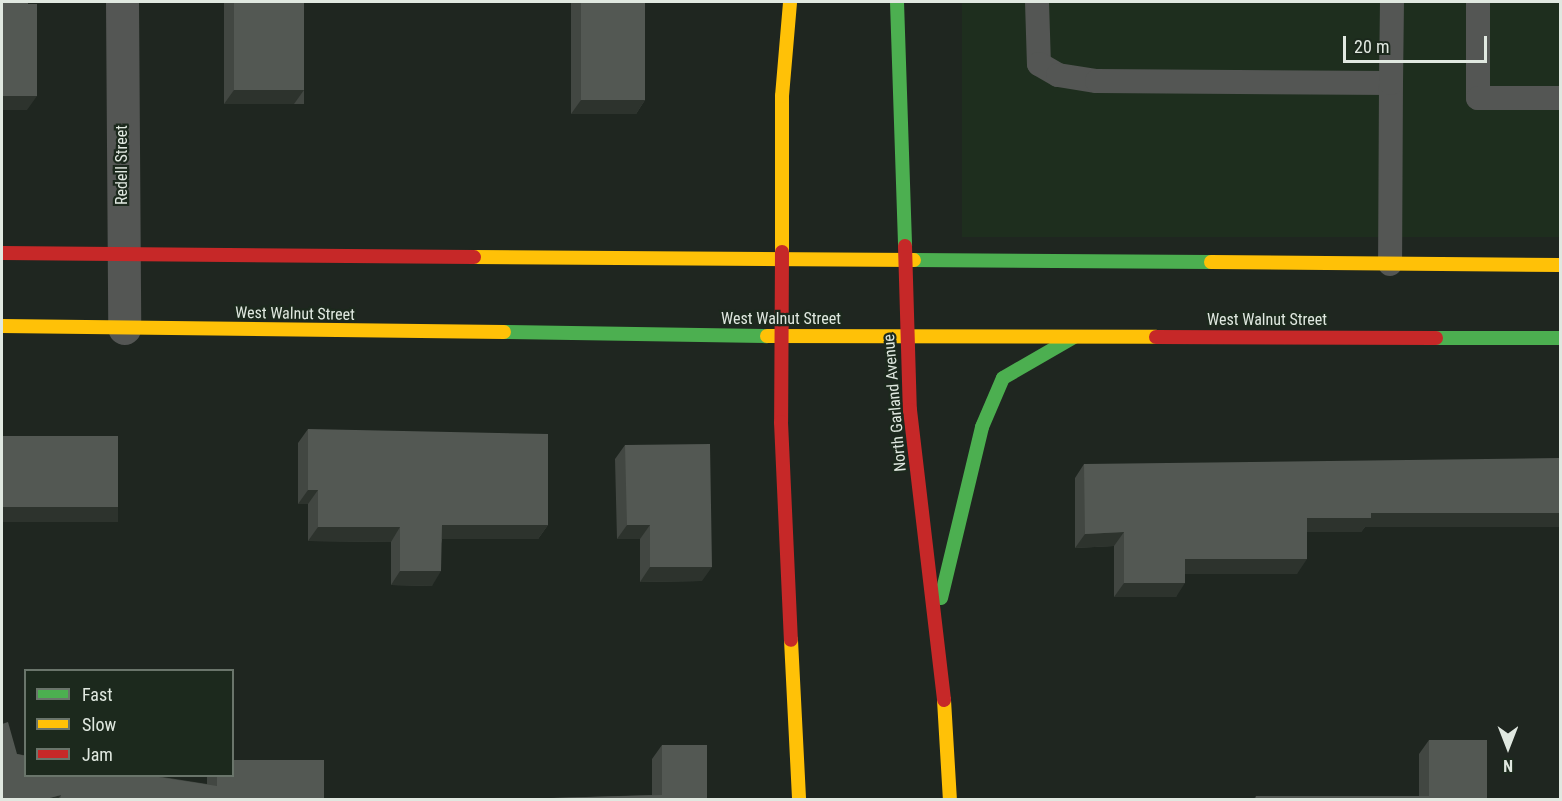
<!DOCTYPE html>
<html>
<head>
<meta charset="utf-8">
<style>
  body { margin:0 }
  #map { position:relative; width:1562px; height:801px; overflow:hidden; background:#1f2620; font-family:"Roboto Condensed",sans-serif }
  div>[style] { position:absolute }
  .built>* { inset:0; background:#1e2e1e; transform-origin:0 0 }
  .lane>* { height:24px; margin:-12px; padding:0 12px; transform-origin:12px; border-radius:12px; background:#545654 }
  .street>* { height:33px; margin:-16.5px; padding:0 16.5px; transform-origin:16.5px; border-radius:16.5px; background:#545654 }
  .fast>* { height:14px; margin:-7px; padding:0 7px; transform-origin:7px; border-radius:7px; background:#4caf50 }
  .slow>* { height:14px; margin:-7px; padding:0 7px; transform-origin:7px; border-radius:7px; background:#ffc107 }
  .jam>* { height:14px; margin:-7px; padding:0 7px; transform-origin:7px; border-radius:7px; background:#c62828 }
  .wall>* { inset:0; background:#424742; transform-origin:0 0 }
  .shaded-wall>* { inset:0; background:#2d332d; transform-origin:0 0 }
  .building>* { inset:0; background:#535853; transform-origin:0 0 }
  span { translate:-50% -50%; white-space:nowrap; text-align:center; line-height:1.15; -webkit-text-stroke:4.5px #1c291d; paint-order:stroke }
  .street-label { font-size:16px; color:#e0e8e0 }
  .frame { position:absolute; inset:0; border:3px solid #e0e8e0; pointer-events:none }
  .legend { position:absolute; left:24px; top:669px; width:210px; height:108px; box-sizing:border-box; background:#1c291d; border:2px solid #6a756b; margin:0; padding:8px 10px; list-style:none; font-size:18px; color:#e0e8e0 }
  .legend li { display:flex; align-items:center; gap:12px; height:30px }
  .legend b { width:30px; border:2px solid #6a756b }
  .north { position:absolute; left:1478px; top:717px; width:60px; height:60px; -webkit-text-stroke:4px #1c291d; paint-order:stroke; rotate:180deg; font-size:16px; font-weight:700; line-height:24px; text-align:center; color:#e0e8e0 }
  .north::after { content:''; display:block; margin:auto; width:21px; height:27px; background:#e0e8e0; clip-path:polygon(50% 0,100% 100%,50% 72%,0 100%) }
  .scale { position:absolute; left:1343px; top:36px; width:144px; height:27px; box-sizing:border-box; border:3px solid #e0e8e0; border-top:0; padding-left:8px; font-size:18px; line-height:21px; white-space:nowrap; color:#e0e8e0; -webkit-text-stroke:4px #1c291d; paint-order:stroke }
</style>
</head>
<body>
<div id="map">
  <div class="built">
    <i style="left:962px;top:2px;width:598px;height:235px"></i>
  </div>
  <div class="lane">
    <i style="left:1037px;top:2px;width:62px;rotate:88.2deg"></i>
    <i style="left:1039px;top:64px;width:22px;rotate:30deg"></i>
    <i style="left:1058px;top:75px;width:39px;rotate:9deg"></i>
    <i style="left:1097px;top:81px;width:294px;rotate:0.4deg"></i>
    <i style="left:1391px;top:83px;width:181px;rotate:90.3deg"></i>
    <i style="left:1478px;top:2px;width:96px;rotate:90deg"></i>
    <i style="left:1478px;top:98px;width:82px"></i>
    <i style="left:1391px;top:83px;width:81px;rotate:-89.3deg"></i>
  </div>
  <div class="street">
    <i style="left:122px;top:2px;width:326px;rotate:89.6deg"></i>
  </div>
  <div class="fast">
    <i style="left:897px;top:2px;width:244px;rotate:88.1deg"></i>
    <i style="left:914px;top:260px;width:297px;rotate:0.4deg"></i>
    <i style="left:504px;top:332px;width:263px;rotate:0.9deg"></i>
    <i style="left:1436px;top:338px;width:124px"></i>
    <i style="left:941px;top:598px;width:176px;rotate:-76.5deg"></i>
    <i style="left:982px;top:427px;width:53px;rotate:-66.8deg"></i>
    <i style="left:1003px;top:378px;width:82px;rotate:-30deg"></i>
  </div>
  <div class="slow">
    <i style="left:782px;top:252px;width:156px;rotate:-90deg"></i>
    <i style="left:782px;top:96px;width:94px;rotate:-85.1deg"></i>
    <i style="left:474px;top:257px;width:440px;rotate:0.4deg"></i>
    <i style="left:1211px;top:262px;width:349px;rotate:0.5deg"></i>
    <i style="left:2px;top:326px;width:502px;rotate:0.68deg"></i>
    <i style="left:767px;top:336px;width:389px;rotate:0.1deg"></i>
    <i style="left:791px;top:640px;width:160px;rotate:87.1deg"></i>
    <i style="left:944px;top:700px;width:100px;rotate:86.6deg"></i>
  </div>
  <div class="jam">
    <i style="left:905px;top:246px;width:164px;rotate:88.3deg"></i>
    <i style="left:910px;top:410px;width:292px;rotate:83.3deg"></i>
    <i style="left:782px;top:252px;width:170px;rotate:90.3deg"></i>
    <i style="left:781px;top:422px;width:218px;rotate:87.4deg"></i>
    <i style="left:2px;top:253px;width:472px;rotate:0.5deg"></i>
    <i style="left:1156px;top:337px;width:280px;rotate:0.2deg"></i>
  </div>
  <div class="wall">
    <i style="left:224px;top:2px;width:80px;height:102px"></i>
    <i style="clip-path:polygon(571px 2px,645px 2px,645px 100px,636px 114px,571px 114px)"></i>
    <i style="clip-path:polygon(308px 429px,548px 525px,538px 539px,442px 539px,432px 586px,391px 585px,391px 542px,308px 541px,308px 504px,298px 504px,298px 443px)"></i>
    <i style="clip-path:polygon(625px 445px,702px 581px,640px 582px,640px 539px,617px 539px,615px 459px)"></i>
    <i style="clip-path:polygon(1084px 464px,1560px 527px,1365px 527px,1361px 532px,1307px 532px,1297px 574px,1185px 574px,1176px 597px,1114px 597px,1114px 546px,1075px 548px,1075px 478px)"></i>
    <i style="clip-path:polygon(1429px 740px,1487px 800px,1253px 800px,1256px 796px,1419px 796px,1419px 754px)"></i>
    <i style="clip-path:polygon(662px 745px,707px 800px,483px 800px,652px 795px,652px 759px)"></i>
    <i style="clip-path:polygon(17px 754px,207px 784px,207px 776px,232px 776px,324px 800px,2px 800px)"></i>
  </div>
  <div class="shaded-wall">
    <i style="clip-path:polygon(234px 90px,304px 90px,294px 104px,224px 104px)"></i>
    <i style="clip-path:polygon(2px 96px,37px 96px,27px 110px,2px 110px)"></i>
    <i style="clip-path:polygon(581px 100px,645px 100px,636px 114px,571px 114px)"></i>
    <i style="clip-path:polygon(308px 490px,318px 490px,308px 504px,298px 504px)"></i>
    <i style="left:2px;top:507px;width:116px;height:15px"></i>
    <i style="clip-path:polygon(1371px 513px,1560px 513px,1560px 527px,1365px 527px,1361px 532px,1297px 532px,1307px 518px)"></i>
    <i style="clip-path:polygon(442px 525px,548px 525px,538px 539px,432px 539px)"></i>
    <i style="clip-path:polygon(627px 525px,650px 525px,640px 539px,617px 539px)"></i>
    <i style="clip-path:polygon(318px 527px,400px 527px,391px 542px,308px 541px)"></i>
    <i style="clip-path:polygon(1124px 532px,1114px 546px,1075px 548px,1085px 534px)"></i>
    <i style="clip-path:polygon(1185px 559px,1307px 559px,1297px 574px,1175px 574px)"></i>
    <i style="clip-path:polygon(650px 567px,712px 567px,702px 581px,640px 582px)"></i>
    <i style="clip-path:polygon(400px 571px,441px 571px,432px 586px,391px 585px)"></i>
    <i style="clip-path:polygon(1124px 583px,1185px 583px,1176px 597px,1114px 597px)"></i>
    <i style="clip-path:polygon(61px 795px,57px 800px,42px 800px)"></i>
  </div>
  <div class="building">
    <i style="clip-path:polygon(2px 2px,28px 2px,28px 4px,37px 4px,37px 96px,2px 96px)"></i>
    <i style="left:234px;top:2px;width:70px;height:88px"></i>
    <i style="left:581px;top:2px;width:64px;height:98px"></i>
    <i style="clip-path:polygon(308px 429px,548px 434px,548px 525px,442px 525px,441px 571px,400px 571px,400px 527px,318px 527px,318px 490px,308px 490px)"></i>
    <i style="left:2px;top:436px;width:116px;height:71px"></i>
    <i style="clip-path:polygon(710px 444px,712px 567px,650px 567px,650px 525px,627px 525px,625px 445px)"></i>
    <i style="clip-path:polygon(1560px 458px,1560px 513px,1371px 513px,1371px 518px,1307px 518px,1307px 559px,1185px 559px,1185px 583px,1124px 583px,1124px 532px,1085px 534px,1084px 464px)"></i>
    <i style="clip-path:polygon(8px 722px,17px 754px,26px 756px,26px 776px,152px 776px,217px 786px,217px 776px,232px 776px,232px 760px,324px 760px,324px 800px,60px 800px,61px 795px,42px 800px,2px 800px,2px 724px)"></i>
    <i style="clip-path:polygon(1429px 740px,1487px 740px,1487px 800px,1256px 800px,1256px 796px,1429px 796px)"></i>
    <i style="clip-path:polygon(662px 745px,707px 745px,707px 800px,483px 800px,662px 795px)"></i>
  </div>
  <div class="street-label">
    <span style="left:122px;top:165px;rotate:-90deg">Redell Street</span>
    <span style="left:295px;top:314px;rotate:1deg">West Walnut Street</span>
    <span style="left:781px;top:319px">West Walnut Street</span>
    <span style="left:1267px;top:320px">West Walnut Street</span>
    <span style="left:895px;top:403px;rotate:-95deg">North Garland Avenue</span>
  </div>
  <div class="frame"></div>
  <ul class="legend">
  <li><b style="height:8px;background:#4caf50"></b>Fast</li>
  <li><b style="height:8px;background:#ffc107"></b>Slow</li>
  <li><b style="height:8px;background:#c62828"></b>Jam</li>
  </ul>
  <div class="north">N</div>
  <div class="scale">20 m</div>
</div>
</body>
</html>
